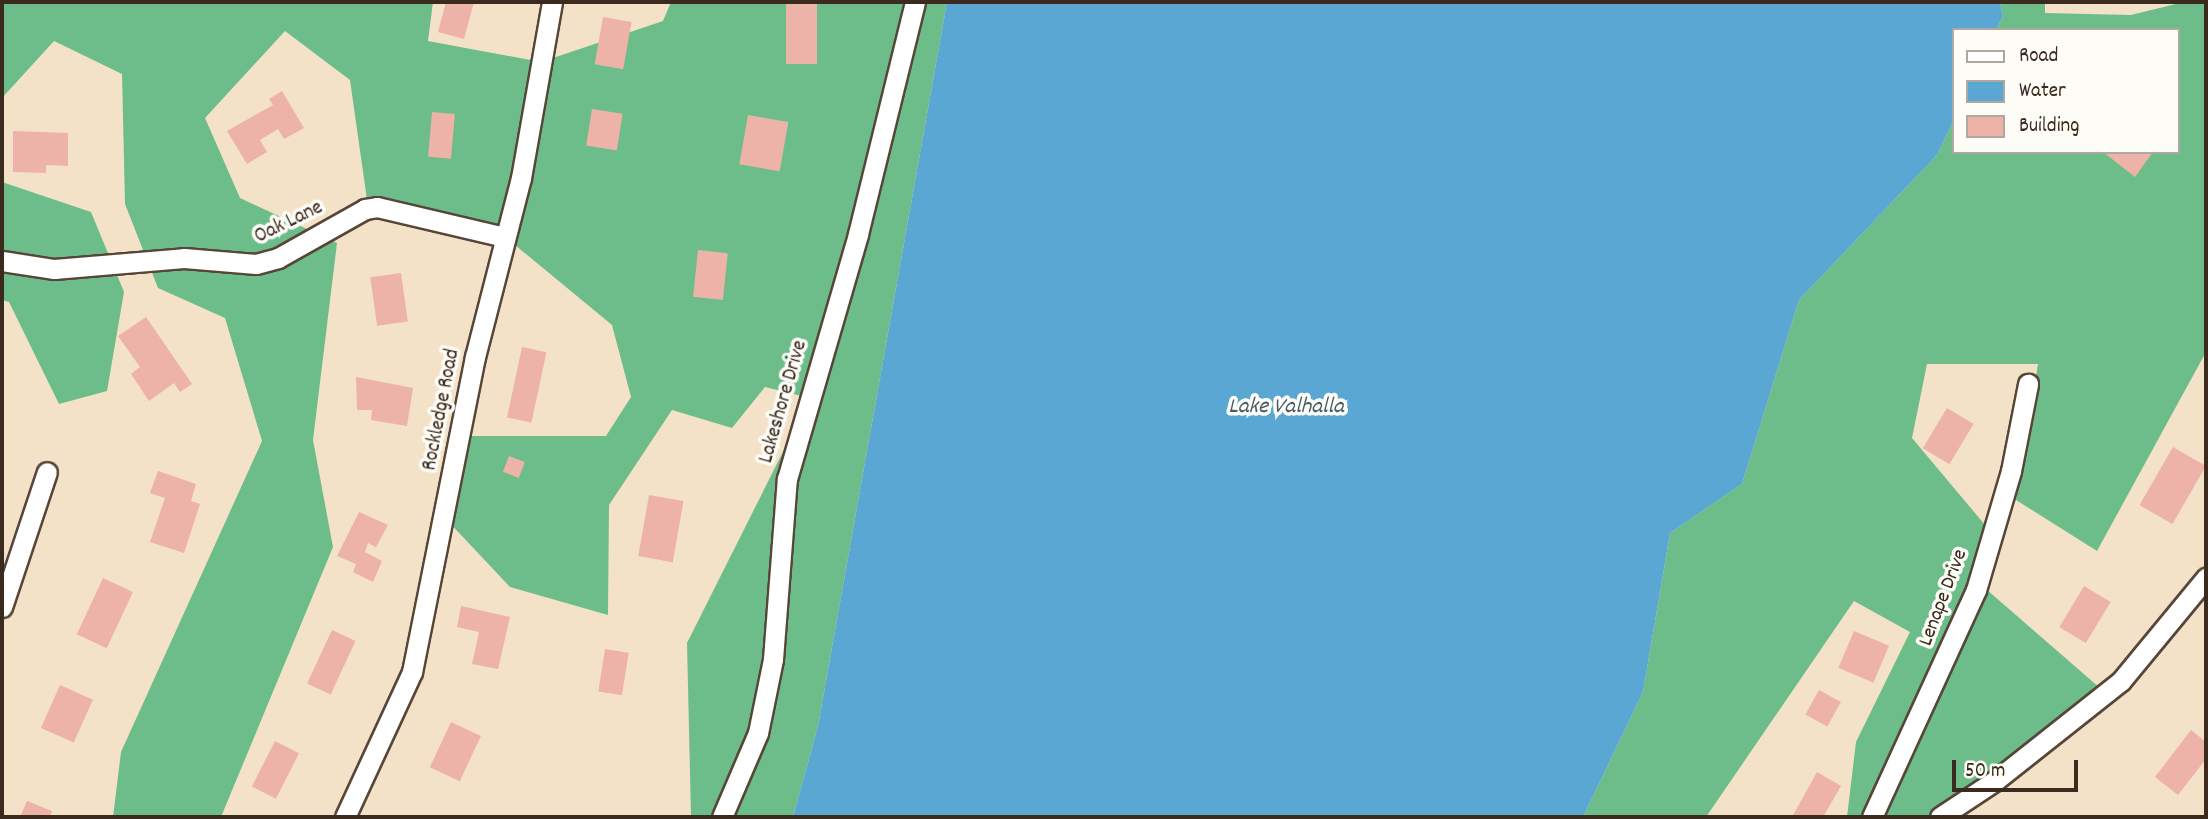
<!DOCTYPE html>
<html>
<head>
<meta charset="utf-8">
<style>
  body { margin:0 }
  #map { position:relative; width:2208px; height:819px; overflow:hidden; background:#f4e2c8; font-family:Dekko,sans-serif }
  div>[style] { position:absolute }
  .forest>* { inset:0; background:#6cbd89 }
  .water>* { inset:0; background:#5aa7d3 }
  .building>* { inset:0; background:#edb2a8; transform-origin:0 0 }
  .roads { filter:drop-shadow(2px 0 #574638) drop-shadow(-2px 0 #574638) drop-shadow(0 2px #574638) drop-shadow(0 -2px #574638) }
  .minor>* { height:19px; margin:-9.5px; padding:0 9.5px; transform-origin:9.5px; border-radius:9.5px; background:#fff }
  span { translate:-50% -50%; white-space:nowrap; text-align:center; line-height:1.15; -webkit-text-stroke:7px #fdfcf7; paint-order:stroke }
  .street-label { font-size:21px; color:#3b2a1e }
  .water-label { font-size:23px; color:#475c66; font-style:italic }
  .frame { position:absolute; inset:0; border:4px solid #3b2a1e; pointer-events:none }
  .legend { position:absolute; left:1952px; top:28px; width:228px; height:126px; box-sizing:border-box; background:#fdfcf7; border:2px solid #afa8a0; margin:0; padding:9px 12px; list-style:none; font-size:21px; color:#3b2a1e }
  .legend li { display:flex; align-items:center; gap:14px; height:35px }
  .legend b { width:35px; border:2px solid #afa8a0 }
  .scale { position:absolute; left:1952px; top:760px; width:126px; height:32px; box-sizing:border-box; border:4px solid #3b2a1e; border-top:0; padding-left:9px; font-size:21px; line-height:24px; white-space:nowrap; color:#3b2a1e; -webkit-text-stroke:5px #fdfcf7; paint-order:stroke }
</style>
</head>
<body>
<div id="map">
  <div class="forest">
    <i style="clip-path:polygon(2px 2px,433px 2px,428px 41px,541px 62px,663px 21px,671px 2px,947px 2px,818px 726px,793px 817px,691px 817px,687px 643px,810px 398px,765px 387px,732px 428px,672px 410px,609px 505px,608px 615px,510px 587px,446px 519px,463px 436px,606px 436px,631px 397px,612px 325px,503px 235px,368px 207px,350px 80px,285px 31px,205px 118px,240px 198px,337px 243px,313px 440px,333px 547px,221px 817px,113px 817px,121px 752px,262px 441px,225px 318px,158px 288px,125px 204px,122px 74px,54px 41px,2px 98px)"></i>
    <i style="clip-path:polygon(2000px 2px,2045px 2px,2045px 13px,2131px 15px,2184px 2px,2206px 2px,2206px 352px,2097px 551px,2016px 500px,2038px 364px,1927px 364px,1912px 438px,1996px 538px,1986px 589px,2108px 695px,1935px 817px,1847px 817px,1856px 742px,1910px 632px,1854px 601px,1706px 817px,1583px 817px,1643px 692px,1670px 533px,1742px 484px,1799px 300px,1937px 155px,1954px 120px,1954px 152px,2178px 152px,2178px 30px,1996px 30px,2003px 16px)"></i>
    <i style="clip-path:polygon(2px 182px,91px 212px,124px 292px,107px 391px,59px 404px,9px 302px,2px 300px)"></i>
  </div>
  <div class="water">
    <i style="clip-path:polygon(947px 2px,2000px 2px,2003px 16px,1996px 30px,1954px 30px,1954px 120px,1937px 155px,1799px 300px,1742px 484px,1670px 533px,1643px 692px,1583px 817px,793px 817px,818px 726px)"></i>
  </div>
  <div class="building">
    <i style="clip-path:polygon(446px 2px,474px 2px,464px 39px,438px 32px)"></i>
    <i style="left:786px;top:2px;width:31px;height:62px"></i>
    <i style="left:603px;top:17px;width:29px;height:48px;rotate:10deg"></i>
    <i style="clip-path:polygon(282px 91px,304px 128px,284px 139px,278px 129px,260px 140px,267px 152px,247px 164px,227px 131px,273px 105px,269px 99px)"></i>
    <i style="left:592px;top:109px;width:31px;height:37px;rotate:9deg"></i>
    <i style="left:432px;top:112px;width:23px;height:45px;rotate:5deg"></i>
    <i style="left:748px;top:115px;width:41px;height:50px;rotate:10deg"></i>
    <i style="clip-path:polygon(13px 131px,68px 133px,68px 166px,46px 165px,46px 173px,13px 172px)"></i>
    <i style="clip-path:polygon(2103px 152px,2153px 152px,2135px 177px)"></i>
    <i style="left:698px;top:250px;width:30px;height:47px;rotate:6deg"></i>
    <i style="left:401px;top:273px;width:49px;height:31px;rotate:82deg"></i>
    <i style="clip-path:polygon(146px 317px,192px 384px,180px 392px,174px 383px,149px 401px,131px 374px,140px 367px,118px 336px)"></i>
    <i style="left:522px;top:347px;width:25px;height:72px;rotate:12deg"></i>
    <i style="clip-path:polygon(356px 377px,413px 388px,407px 426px,371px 420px,372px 410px,357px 410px)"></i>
    <i style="left:1947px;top:408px;width:31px;height:47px;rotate:31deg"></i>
    <i style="left:2173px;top:447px;width:38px;height:67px;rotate:30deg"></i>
    <i style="left:509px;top:456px;width:17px;height:17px;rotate:21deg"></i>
    <i style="clip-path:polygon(158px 471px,196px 484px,191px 501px,200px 504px,184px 553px,150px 542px,165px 498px,150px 493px)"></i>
    <i style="left:649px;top:495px;width:35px;height:62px;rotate:10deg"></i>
    <i style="clip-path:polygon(359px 512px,388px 525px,376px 547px,368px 543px,365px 552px,382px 561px,373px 582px,353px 572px,356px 564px,337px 556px)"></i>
    <i style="left:103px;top:578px;width:33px;height:62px;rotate:25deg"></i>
    <i style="left:2084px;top:586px;width:31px;height:48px;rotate:31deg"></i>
    <i style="clip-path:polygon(461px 606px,510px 617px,498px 669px,472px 664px,479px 632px,457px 627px)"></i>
    <i style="left:332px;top:630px;width:26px;height:59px;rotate:25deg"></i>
    <i style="left:1854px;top:631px;width:38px;height:40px;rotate:23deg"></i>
    <i style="left:605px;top:649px;width:24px;height:43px;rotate:9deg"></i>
    <i style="left:60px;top:685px;width:36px;height:47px;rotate:24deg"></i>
    <i style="left:1819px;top:690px;width:25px;height:28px;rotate:29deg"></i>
    <i style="left:451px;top:722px;width:33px;height:50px;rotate:25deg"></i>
    <i style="clip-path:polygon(2191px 730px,2206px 742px,2206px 759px,2178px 795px,2155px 777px)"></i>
    <i style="left:275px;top:741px;width:27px;height:51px;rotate:27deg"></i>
    <i style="clip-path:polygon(1817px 772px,1841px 786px,1823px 817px,1792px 817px)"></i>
    <i style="clip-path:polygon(27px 801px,52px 811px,50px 817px,20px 817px)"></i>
  </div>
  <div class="roads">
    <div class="minor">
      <i style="left:2px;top:261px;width:53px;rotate:8.7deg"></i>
      <i style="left:54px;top:269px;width:130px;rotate:-4.8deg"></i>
      <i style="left:184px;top:258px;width:72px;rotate:4.8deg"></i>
      <i style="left:256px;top:264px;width:23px;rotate:-15deg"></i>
      <i style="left:278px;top:258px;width:100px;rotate:-29.4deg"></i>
      <i style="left:365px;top:209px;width:12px;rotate:-9deg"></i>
      <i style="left:377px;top:207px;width:131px;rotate:13.2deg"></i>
      <i style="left:2px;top:607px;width:142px;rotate:-71.6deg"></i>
      <i style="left:345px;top:817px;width:160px;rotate:-65.2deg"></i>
      <i style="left:412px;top:672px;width:321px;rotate:-78.7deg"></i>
      <i style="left:475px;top:357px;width:185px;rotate:-75.6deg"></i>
      <i style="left:521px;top:178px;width:179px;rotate:-80deg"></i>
      <i style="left:722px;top:817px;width:91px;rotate:-66.8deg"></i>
      <i style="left:758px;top:733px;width:76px;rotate:-78.5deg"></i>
      <i style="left:773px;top:659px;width:181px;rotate:-85.6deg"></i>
      <i style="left:787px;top:479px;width:255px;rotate:-73.8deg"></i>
      <i style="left:858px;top:234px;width:239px;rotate:-76.2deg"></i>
      <i style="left:1872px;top:817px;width:250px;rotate:-65.4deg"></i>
      <i style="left:1976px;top:590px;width:124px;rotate:-73.6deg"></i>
      <i style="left:2011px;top:471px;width:89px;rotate:-78.9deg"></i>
      <i style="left:1940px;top:817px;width:67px;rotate:-33.5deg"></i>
      <i style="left:1996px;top:780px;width:159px;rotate:-38.4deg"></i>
      <i style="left:2121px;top:681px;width:134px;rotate:-50.5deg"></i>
    </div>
  </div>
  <div class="street-label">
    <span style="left:289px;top:223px;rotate:-26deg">Oak Lane</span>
    <span style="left:784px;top:402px;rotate:-74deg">Lakeshore Drive</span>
    <span style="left:442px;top:410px;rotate:-79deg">Rockledge Road</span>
    <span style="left:1944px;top:598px;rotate:-69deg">Lenape Drive</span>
  </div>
  <div class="water-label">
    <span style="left:1286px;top:408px">Lake Valhalla</span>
  </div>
  <div class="frame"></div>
  <ul class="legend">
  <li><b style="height:9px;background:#fff"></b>Road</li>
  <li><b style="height:19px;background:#5aa7d3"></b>Water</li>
  <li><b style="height:19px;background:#edb2a8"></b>Building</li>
  </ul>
  <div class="scale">50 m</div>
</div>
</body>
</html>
